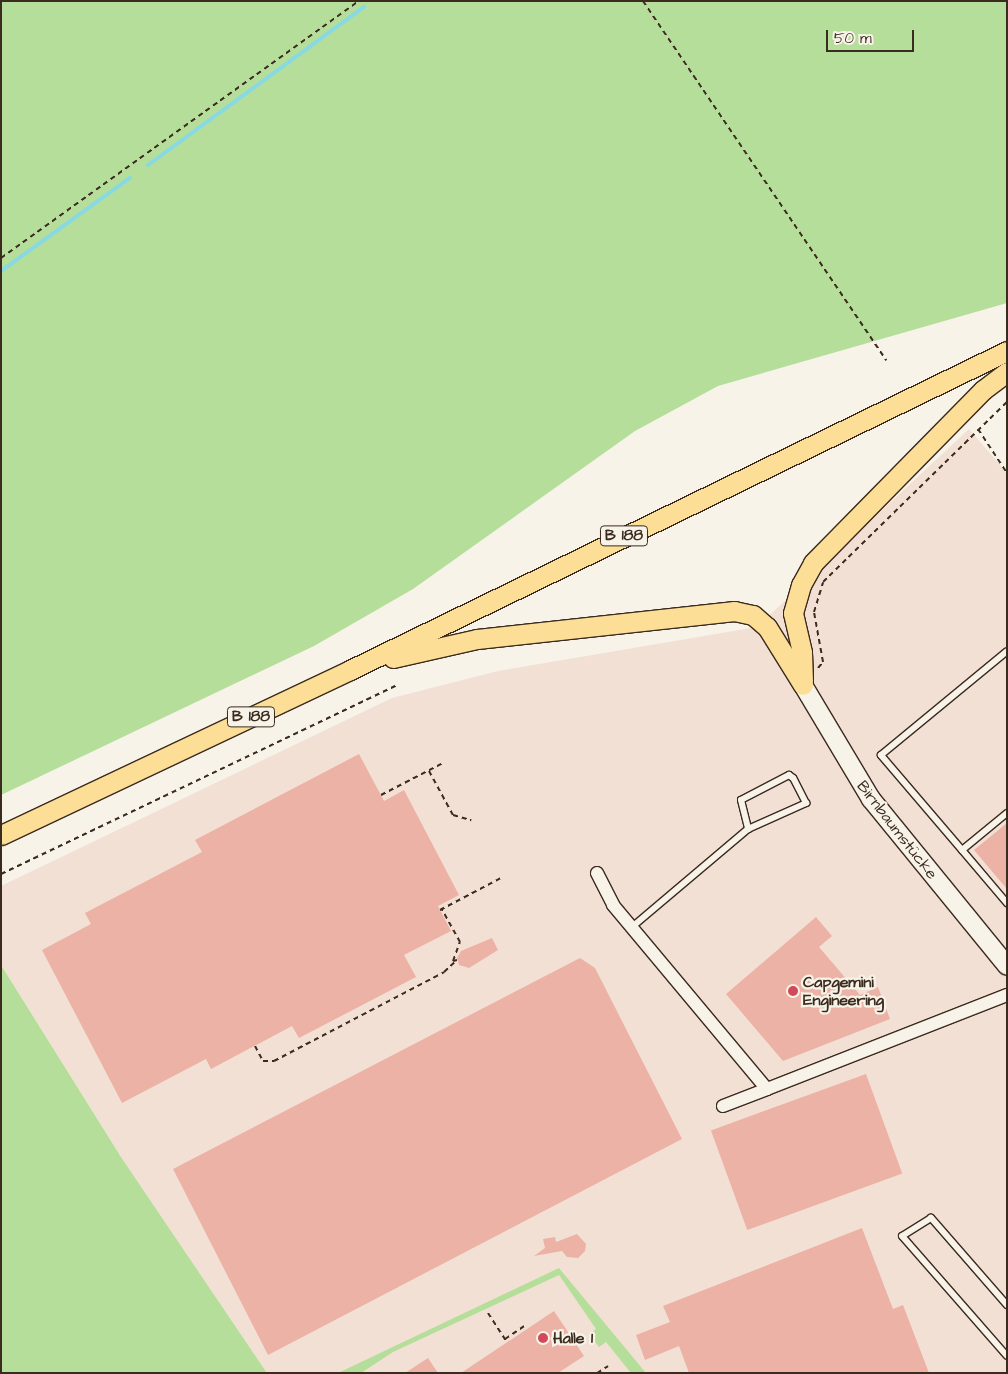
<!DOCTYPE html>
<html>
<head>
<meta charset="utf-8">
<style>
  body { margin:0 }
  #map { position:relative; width:1008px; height:1374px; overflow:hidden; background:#f7f3e8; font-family:"Architects Daughter",sans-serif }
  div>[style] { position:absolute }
  .built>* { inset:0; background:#f3e0d4 }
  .green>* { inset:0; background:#b5de9a }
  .stream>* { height:4px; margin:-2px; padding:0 2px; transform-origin:2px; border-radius:2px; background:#88d9e2 }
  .building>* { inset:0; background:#ebb2a5; transform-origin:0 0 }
  .path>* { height:2px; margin-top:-1px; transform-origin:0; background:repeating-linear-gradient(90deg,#3b2a1e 0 5px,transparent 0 9px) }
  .roads { filter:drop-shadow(1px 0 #3b2a1e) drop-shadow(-1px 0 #3b2a1e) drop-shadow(0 1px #3b2a1e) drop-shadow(0 -1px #3b2a1e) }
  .lane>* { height:6px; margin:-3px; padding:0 3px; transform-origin:3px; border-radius:3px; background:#f7f3e8 }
  .street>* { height:12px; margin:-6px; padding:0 6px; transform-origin:6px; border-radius:6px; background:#f7f3e8 }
  .secondary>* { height:18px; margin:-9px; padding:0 9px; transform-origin:9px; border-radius:9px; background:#f7f3e8 }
  .primary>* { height:19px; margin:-9.5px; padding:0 9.5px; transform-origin:9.5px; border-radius:9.5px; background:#fcde96 }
  .dots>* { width:14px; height:14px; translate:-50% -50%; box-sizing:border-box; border:2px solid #f7f3e8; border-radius:50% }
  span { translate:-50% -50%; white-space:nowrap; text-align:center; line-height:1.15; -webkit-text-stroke:4.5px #f7f3e8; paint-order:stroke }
  .shield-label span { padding:1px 4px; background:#f7f3e8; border:1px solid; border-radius:4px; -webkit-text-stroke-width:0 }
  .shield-label { font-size:15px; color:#3b2a1e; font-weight:700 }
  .street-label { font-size:16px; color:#3b2a1e }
  .poi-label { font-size:16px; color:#3b2a1e; font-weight:700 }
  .left { translate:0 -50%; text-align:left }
  .frame { position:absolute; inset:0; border:2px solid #3b2a1e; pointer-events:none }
  .scale { position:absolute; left:826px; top:30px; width:88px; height:22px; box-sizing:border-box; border:2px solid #3b2a1e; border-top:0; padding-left:6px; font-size:15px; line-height:18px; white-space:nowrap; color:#3b2a1e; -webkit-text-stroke:4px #f7f3e8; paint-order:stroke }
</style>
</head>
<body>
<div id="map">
  <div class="built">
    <i style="clip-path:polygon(969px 429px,1007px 473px,1007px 1373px,267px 1373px,121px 1157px,1px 965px,1px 886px,392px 698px,498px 671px,757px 627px)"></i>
  </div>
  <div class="green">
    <i style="clip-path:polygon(1px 1px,1007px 1px,1007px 303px,718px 386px,635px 431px,413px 589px,314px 646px,1px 795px)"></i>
    <i style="clip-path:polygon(1px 965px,121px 1157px,267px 1373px,1px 1373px)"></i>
    <i style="clip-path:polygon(559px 1268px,646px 1373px,631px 1373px,606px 1342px,599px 1347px,589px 1334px,596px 1329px,559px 1275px,393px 1352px,361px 1373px,338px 1373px)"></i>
  </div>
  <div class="stream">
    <i style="left:148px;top:165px;width:268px;rotate:-36.2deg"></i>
    <i style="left:1px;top:271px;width:159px;rotate:-35.8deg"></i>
  </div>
  <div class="building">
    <i style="clip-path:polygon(359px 754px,384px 801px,404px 790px,459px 895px,438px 906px,451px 931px,404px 955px,416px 977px,299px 1038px,292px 1026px,211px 1069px,206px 1059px,122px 1103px,42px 950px,91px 924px,85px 913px,202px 852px,195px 840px)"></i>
    <i style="clip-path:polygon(1007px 823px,1007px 889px,974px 850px)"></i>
    <i style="clip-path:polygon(816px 917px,832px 936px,819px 947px,860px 995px,878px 987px,890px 1019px,783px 1061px,726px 994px)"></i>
    <i style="clip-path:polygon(492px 938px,498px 950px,469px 968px,459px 965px,457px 958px,461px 951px)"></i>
    <i style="clip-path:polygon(580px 958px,595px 968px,682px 1139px,268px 1355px,173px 1169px)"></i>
    <i style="left:866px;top:1074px;width:106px;height:165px;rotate:70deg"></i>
    <i style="clip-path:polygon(862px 1228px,893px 1309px,903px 1305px,929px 1373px,689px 1373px,679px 1346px,645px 1360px,636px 1335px,670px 1322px,663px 1306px)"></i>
    <i style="clip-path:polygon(577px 1234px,586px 1244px,585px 1251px,578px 1258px,567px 1257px,562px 1251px,534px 1256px,545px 1248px,543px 1239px,555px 1237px,556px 1242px)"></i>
    <i style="clip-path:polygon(554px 1311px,584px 1356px,558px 1373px,461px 1373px)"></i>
    <i style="clip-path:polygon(428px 1358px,438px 1373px,405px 1373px)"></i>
  </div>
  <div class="path">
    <i style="left:643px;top:1px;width:434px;rotate:55.9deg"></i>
    <i style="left:1px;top:258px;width:440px;rotate:-35.7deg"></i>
    <i style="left:978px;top:429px;width:53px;rotate:56.6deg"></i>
    <i style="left:818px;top:668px;width:8px;rotate:-50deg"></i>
    <i style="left:823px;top:662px;width:51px;rotate:-100.2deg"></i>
    <i style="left:814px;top:612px;width:31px;rotate:-73deg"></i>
    <i style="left:823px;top:582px;width:257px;rotate:-44.4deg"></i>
    <i style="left:429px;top:771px;width:50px;rotate:61.4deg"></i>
    <i style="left:453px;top:815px;width:19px;rotate:16deg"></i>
    <i style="left:381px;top:795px;width:70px;rotate:-27.3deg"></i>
    <i style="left:1px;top:874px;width:439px;rotate:-25.5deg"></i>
    <i style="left:440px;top:910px;width:69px;rotate:-27.7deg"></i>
    <i style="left:255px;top:1046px;width:17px;rotate:62deg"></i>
    <i style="left:263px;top:1061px;width:11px"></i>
    <i style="left:274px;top:1061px;width:192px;rotate:-27.6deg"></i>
    <i style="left:444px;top:972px;width:18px;rotate:-43deg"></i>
    <i style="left:457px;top:960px;width:4px;rotate:166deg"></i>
    <i style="left:453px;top:961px;width:20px;rotate:-70deg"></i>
    <i style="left:460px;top:942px;width:38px;rotate:-119deg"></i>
    <i style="left:488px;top:1313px;width:35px;rotate:57deg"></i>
    <i style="left:505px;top:1339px;width:23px;rotate:-34deg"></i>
    <i style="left:597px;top:1373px;width:13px;rotate:-32deg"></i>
  </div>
  <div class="roads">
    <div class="lane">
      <i style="left:1007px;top:813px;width:58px;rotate:140.6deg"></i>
      <i style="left:962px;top:850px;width:70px;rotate:49.7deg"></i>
      <i style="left:962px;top:850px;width:125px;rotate:-130.5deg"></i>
      <i style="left:881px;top:755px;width:163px;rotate:-39.5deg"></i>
      <i style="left:632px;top:927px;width:152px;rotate:-40.2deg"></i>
      <i style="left:748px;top:829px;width:64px;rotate:-24.1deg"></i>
      <i style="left:806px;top:803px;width:28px;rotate:-117deg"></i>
      <i style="left:793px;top:778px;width:5px;rotate:-143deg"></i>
      <i style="left:789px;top:775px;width:54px;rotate:152.5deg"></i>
      <i style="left:741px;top:800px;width:30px;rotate:76deg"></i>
      <i style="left:1007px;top:1305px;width:116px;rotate:-131.1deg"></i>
      <i style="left:931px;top:1218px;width:34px;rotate:148deg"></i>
      <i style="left:902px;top:1236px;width:159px;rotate:48.8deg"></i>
    </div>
    <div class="street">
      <i style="left:597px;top:873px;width:36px;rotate:63deg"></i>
      <i style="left:613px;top:905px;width:240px;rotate:50.1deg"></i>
      <i style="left:767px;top:1089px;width:258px;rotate:-21.4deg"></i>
      <i style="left:723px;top:1106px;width:47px;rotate:-21.1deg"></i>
    </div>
    <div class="secondary">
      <i style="left:803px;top:685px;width:133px;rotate:59.2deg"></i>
      <i style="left:871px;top:799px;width:215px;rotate:50.8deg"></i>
    </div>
    <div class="primary">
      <i style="left:393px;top:658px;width:86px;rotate:-12.7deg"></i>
      <i style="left:477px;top:639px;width:259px;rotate:-6.2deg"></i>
      <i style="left:734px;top:611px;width:19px;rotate:12deg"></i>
      <i style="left:753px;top:615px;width:18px;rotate:41deg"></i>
      <i style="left:767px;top:627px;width:68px;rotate:58.2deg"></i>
      <i style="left:803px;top:681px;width:29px;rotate:-92deg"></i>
      <i style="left:802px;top:652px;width:40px;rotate:-103deg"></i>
      <i style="left:793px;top:613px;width:29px;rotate:-74deg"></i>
      <i style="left:801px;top:585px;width:25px;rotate:-61deg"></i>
      <i style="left:813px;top:563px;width:243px;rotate:-45.5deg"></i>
      <i style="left:983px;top:390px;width:30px;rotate:-37deg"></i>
      <i style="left:1px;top:835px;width:386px;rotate:-25.3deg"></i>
      <i style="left:350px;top:670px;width:730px;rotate:-25.9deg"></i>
    </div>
  </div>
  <div class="dots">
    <i style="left:793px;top:991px;background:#d1495b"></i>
    <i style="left:543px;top:1338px;background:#d1495b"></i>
  </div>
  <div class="shield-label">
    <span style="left:624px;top:536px">B 188</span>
    <span style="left:251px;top:717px">B 188</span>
  </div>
  <div class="street-label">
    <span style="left:897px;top:830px;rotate:52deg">Birnbaumstücke</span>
  </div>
  <div class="poi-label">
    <span class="left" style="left:803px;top:991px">Capgemini<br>Engineering</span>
    <span class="left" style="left:553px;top:1338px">Halle 1</span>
  </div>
  <div class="frame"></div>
  <div class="scale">50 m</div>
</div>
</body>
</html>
